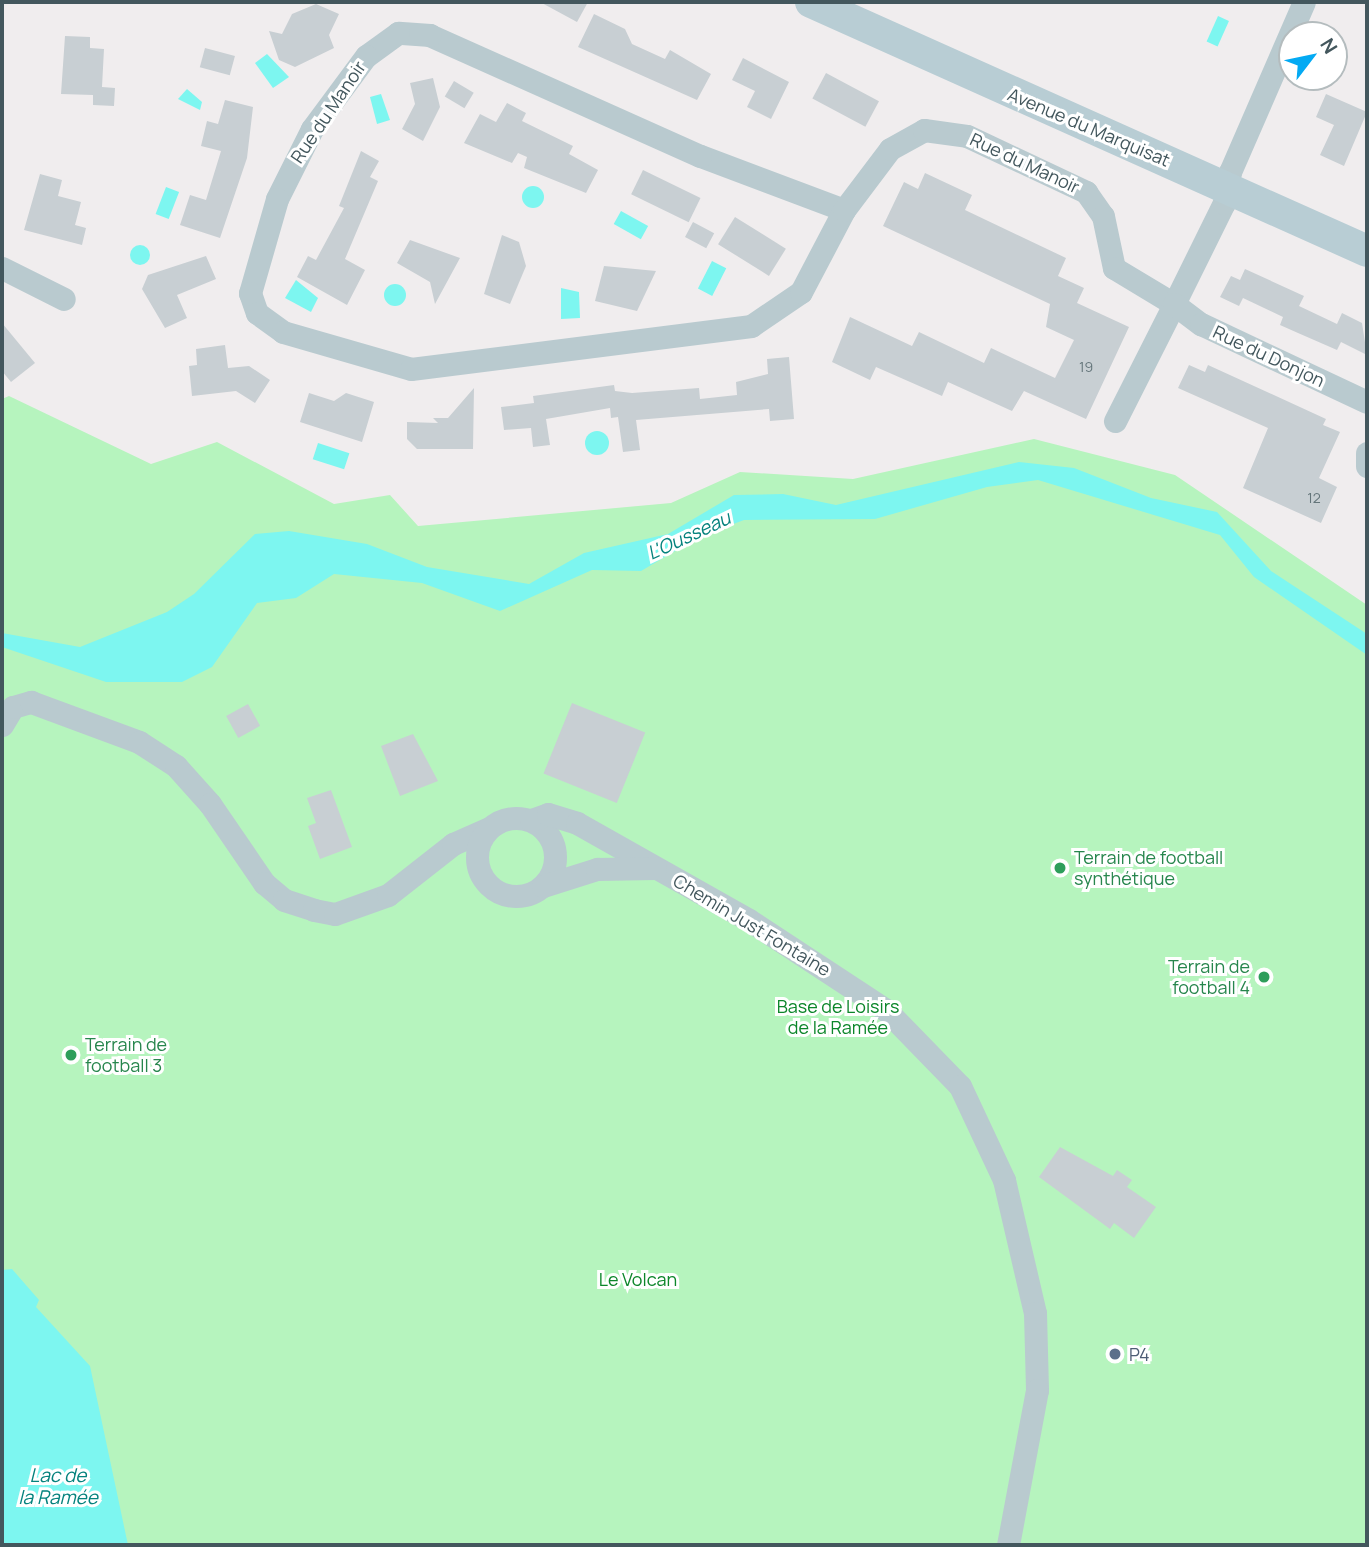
<!DOCTYPE html>
<html>
<head>
<meta charset="utf-8">
<style>
  body { margin:0 }
  #map { position:relative; width:1369px; height:1547px; overflow:hidden; background:#f0edee; font-family:Manrope,sans-serif }
  div>[style] { position:absolute }
  .green>* { inset:0; background:#b6f4be }
  .water>* { inset:0; background:#7df6f0; transform-origin:0 0 }
  .round { border-radius:50% }
  .building>* { inset:0; background:#c8cfd3; transform-origin:0 0 }
  .minor>* { height:23px; margin:-11.5px; padding:0 11.5px; transform-origin:11.5px; border-radius:11.5px; background:#b9cacf }
  .minor>.ring { margin:-11.5px; padding:0; box-sizing:content-box; background:none; border:23px solid #b9cacf; border-radius:50% }
  .secondary>* { height:32px; margin:-16px; padding:0 16px; transform-origin:16px; border-radius:16px; background:#b8cdd4 }
  .dots>* { width:19px; height:19px; translate:-50% -50%; box-sizing:border-box; border:4px solid #fff; border-radius:50% }
  span { translate:-50% -50%; white-space:nowrap; text-align:center; line-height:1.15; -webkit-text-stroke:6px #fff; paint-order:stroke }
  .number-label { font-size:14px; color:#64757a }
  .number-label span { -webkit-text-stroke-width:0 }
  .street-label { font-size:18px; color:#43575d }
  .leisure-label { font-size:18px; color:#27864d }
  .left { translate:0 -50%; text-align:left }
  .right { translate:-100% -50%; text-align:right }
  .park-label { font-size:18px; color:#0c862a }
  .service-label { font-size:18px; color:#4e5e75 }
  .water-label { font-size:19px; color:#05827d; font-style:italic }
  .frame { position:absolute; inset:0; border:4px solid #43575d; pointer-events:none }
  .north { position:absolute; left:1278px; top:21px; width:70px; height:70px; box-sizing:border-box; background:#fff; border:2px solid #b4bcbe; border-radius:50%; rotate:58deg; font-size:19px; font-weight:700; line-height:28px; text-align:center; color:#43575d }
  .north::after { content:''; display:block; margin:auto; width:24px; height:32px; background:#04aaf3; clip-path:polygon(50% 0,100% 100%,50% 72%,0 100%) }
</style>
</head>
<body>
<div id="map">
  <div class="green">
    <i style="clip-path:polygon(9px 396px,151px 464px,217px 442px,334px 504px,390px 495px,418px 526px,671px 503px,740px 472px,853px 479px,1034px 439px,1175px 475px,1367px 605px,1367px 1545px,2px 1545px,2px 399px)"></i>
  </div>
  <div class="water">
    <i style="left:1218px;top:16px;width:12px;height:28px;rotate:24deg"></i>
    <i style="clip-path:polygon(267px 54px,289px 77px,273px 88px,255px 63px)"></i>
    <i style="clip-path:polygon(187px 89px,202px 102px,200px 110px,178px 99px)"></i>
    <i style="clip-path:polygon(381px 94px,390px 120px,377px 124px,370px 97px)"></i>
    <i class="round" style="left:522px;top:186px;width:22px;height:22px"></i>
    <i style="left:166px;top:187px;width:14px;height:29px;rotate:21deg"></i>
    <i style="left:621px;top:211px;width:31px;height:15px;rotate:29deg"></i>
    <i class="round" style="left:130px;top:245px;width:20px;height:20px"></i>
    <i style="left:712px;top:261px;width:16px;height:31px;rotate:27deg"></i>
    <i style="clip-path:polygon(296px 280px,318px 298px,311px 312px,285px 298px)"></i>
    <i class="round" style="left:384px;top:284px;width:22px;height:22px"></i>
    <i style="clip-path:polygon(561px 288px,579px 292px,580px 318px,561px 319px)"></i>
    <i class="round" style="left:585px;top:431px;width:24px;height:24px"></i>
    <i style="left:318px;top:443px;width:33px;height:17px;rotate:18deg"></i>
    <i style="clip-path:polygon(1019px 462px,1074px 468px,1151px 498px,1217px 512px,1271px 571px,1367px 634px,1367px 655px,1254px 577px,1220px 535px,1038px 480px,987px 487px,875px 519px,744px 520px,701px 536px,641px 571px,592px 570px,500px 611px,422px 583px,334px 574px,296px 598px,257px 603px,212px 667px,182px 682px,106px 682px,2px 647px,2px 633px,80px 647px,167px 612px,194px 594px,255px 534px,289px 531px,367px 544px,427px 567px,529px 584px,584px 553px,668px 534px,734px 495px,783px 494px,836px 505px)"></i>
    <i style="clip-path:polygon(12px 1269px,39px 1300px,36px 1307px,90px 1366px,128px 1545px,2px 1545px,2px 1270px)"></i>
  </div>
  <div class="building">
    <i style="clip-path:polygon(540px 2px,588px 2px,577px 22px)"></i>
    <i style="clip-path:polygon(316px 4px,339px 14px,329px 35px,334px 48px,295px 67px,279px 60px,269px 31px,282px 34px,292px 14px)"></i>
    <i style="clip-path:polygon(594px 14px,625px 29px,632px 44px,665px 59px,670px 50px,711px 74px,697px 100px,578px 47px)"></i>
    <i style="clip-path:polygon(65px 36px,90px 37px,90px 48px,104px 49px,102px 87px,115px 88px,114px 106px,93px 105px,93px 95px,61px 94px)"></i>
    <i style="left:205px;top:48px;width:31px;height:20px;rotate:15deg"></i>
    <i style="clip-path:polygon(743px 58px,789px 82px,771px 119px,747px 107px,755px 91px,732px 80px)"></i>
    <i style="left:826px;top:73px;width:60px;height:29px;rotate:28deg"></i>
    <i style="clip-path:polygon(433px 78px,440px 107px,423px 141px,402px 129px,415px 104px,410px 83px)"></i>
    <i style="left:454px;top:81px;width:23px;height:18px;rotate:31deg"></i>
    <i style="clip-path:polygon(1326px 94px,1367px 112px,1344px 166px,1320px 155px,1334px 125px,1316px 117px)"></i>
    <i style="clip-path:polygon(225px 100px,253px 107px,247px 158px,220px 238px,180px 225px,190px 195px,206px 200px,221px 151px,201px 146px,207px 121px,218px 124px)"></i>
    <i style="clip-path:polygon(507px 103px,526px 113px,522px 121px,573px 146px,569px 154px,598px 170px,586px 193px,524px 168px,527px 157px,518px 153px,512px 163px,464px 143px,480px 114px,496px 122px)"></i>
    <i style="clip-path:polygon(361px 151px,379px 161px,370px 177px,378px 181px,345px 259px,365px 270px,347px 305px,297px 277px,308px 256px,316px 260px,344px 208px,339px 206px)"></i>
    <i style="left:643px;top:170px;width:64px;height:27px;rotate:26deg"></i>
    <i style="clip-path:polygon(925px 173px,972px 195px,965px 210px,1066px 258px,1058px 276px,1084px 288px,1077px 303px,1129px 327px,1086px 419px,1024px 391px,1012px 411px,948px 382px,942px 396px,876px 367px,870px 380px,832px 362px,850px 317px,912px 346px,919px 332px,984px 363px,991px 348px,1055px 378px,1074px 340px,1046px 327px,1050px 304px,883px 226px,904px 182px,918px 189px)"></i>
    <i style="clip-path:polygon(40px 174px,62px 180px,58px 196px,81px 202px,75px 225px,86px 228px,82px 245px,24px 230px)"></i>
    <i style="left:735px;top:217px;width:60px;height:32px;rotate:32deg"></i>
    <i style="left:693px;top:222px;width:24px;height:17px;rotate:28deg"></i>
    <i style="clip-path:polygon(502px 235px,519px 242px,526px 266px,510px 304px,484px 294px)"></i>
    <i style="clip-path:polygon(410px 240px,460px 258px,435px 304px,430px 282px,397px 263px)"></i>
    <i style="clip-path:polygon(206px 256px,216px 279px,177px 295px,187px 318px,165px 328px,142px 289px,148px 275px)"></i>
    <i style="clip-path:polygon(604px 266px,656px 271px,637px 311px,595px 301px)"></i>
    <i style="clip-path:polygon(1245px 269px,1304px 296px,1299px 306px,1337px 324px,1342px 313px,1362px 323px,1367px 355px,1341px 342px,1337px 350px,1298px 333px,1280px 325px,1283px 317px,1243px 298px,1239px 306px,1220px 297px,1231px 276px,1240px 280px)"></i>
    <i style="clip-path:polygon(2px 323px,35px 363px,11px 382px,2px 371px)"></i>
    <i style="clip-path:polygon(225px 345px,228px 368px,249px 366px,270px 380px,255px 403px,236px 391px,192px 396px,189px 366px,197px 365px,196px 349px)"></i>
    <i style="clip-path:polygon(789px 357px,794px 419px,770px 421px,769px 409px,636px 420px,640px 450px,623px 452px,618px 417px,611px 418px,610px 408px,546px 419px,550px 445px,533px 447px,531px 428px,504px 430px,501px 407px,534px 403px,533px 396px,614px 385px,615px 391px,632px 393px,699px 388px,700px 399px,737px 395px,736px 382px,768px 374px,767px 359px)"></i>
    <i style="clip-path:polygon(1189px 365px,1205px 372px,1208px 365px,1326px 419px,1323px 425px,1340px 432px,1319px 478px,1337px 487px,1321px 523px,1243px 488px,1268px 428px,1178px 388px)"></i>
    <i style="clip-path:polygon(474px 388px,473px 449px,417px 449px,407px 439px,407px 422px,438px 423px,433px 418px,448px 418px)"></i>
    <i style="clip-path:polygon(309px 393px,334px 401px,346px 393px,374px 402px,362px 442px,300px 422px)"></i>
    <i style="left:572px;top:703px;width:79px;height:76px;rotate:22deg"></i>
    <i style="left:248px;top:704px;width:25px;height:25px;rotate:61deg"></i>
    <i style="clip-path:polygon(413px 734px,438px 781px,400px 796px,381px 746px)"></i>
    <i style="clip-path:polygon(331px 790px,352px 847px,320px 859px,308px 826px,316px 823px,307px 798px)"></i>
    <i style="clip-path:polygon(1060px 1147px,1113px 1176px,1117px 1170px,1132px 1180px,1127px 1187px,1156px 1207px,1134px 1238px,1114px 1223px,1110px 1229px,1039px 1177px)"></i>
  </div>
  <div class="minor">
    <i style="left:844px;top:210px;width:154px;rotate:-159.4deg"></i>
    <i style="left:700px;top:156px;width:296px;rotate:-155.9deg"></i>
    <i style="left:430px;top:35px;width:32px;rotate:-176deg"></i>
    <i style="left:398px;top:33px;width:39px;rotate:144deg"></i>
    <i style="left:366px;top:56px;width:91px;rotate:126.5deg"></i>
    <i style="left:312px;top:129px;width:78px;rotate:116.6deg"></i>
    <i style="left:277px;top:199px;width:98px;rotate:106deg"></i>
    <i style="left:250px;top:293px;width:21px;rotate:71deg"></i>
    <i style="left:257px;top:313px;width:32px;rotate:36deg"></i>
    <i style="left:283px;top:332px;width:133px;rotate:16.1deg"></i>
    <i style="left:411px;top:369px;width:343px;rotate:-7.2deg"></i>
    <i style="left:751px;top:326px;width:60px;rotate:-34.2deg"></i>
    <i style="left:801px;top:292px;width:93px;rotate:-62.3deg"></i>
    <i style="left:844px;top:210px;width:76px;rotate:-53deg"></i>
    <i style="left:890px;top:149px;width:39px;rotate:-29deg"></i>
    <i style="left:924px;top:130px;width:43px;rotate:7.9deg"></i>
    <i style="left:967px;top:136px;width:132px;rotate:25.2deg"></i>
    <i style="left:1086px;top:192px;width:29px;rotate:55deg"></i>
    <i style="left:1103px;top:216px;width:53px;rotate:78.1deg"></i>
    <i style="left:1114px;top:268px;width:70px;rotate:31deg"></i>
    <i style="left:1174px;top:304px;width:113px;rotate:-63.7deg"></i>
    <i style="left:1224px;top:203px;width:32px;rotate:-79deg"></i>
    <i style="left:1230px;top:172px;width:185px;rotate:-66.5deg"></i>
    <i style="left:2px;top:268px;width:69px;rotate:26.6deg"></i>
    <i style="left:1115px;top:421px;width:131px;rotate:-63.2deg"></i>
    <i style="left:1174px;top:304px;width:34px;rotate:37deg"></i>
    <i style="left:1201px;top:324px;width:183px;rotate:25.2deg"></i>
    <i style="left:1367px;top:453px;width:13px;rotate:90deg"></i>
    <i style="left:2px;top:725px;width:21px;rotate:-59deg"></i>
    <i style="left:13px;top:707px;width:19px;rotate:-16deg"></i>
    <i style="left:31px;top:702px;width:115px;rotate:20.3deg"></i>
    <i style="left:139px;top:742px;width:44px;rotate:33deg"></i>
    <i style="left:176px;top:766px;width:51px;rotate:48.2deg"></i>
    <i style="left:210px;top:804px;width:96px;rotate:55.6deg"></i>
    <i style="left:264px;top:883px;width:26px;rotate:40deg"></i>
    <i style="left:284px;top:900px;width:32px;rotate:18deg"></i>
    <i style="left:314px;top:910px;width:21px;rotate:11deg"></i>
    <i style="left:335px;top:914px;width:56px;rotate:-19.7deg"></i>
    <i style="left:388px;top:895px;width:83px;rotate:-38.1deg"></i>
    <i style="left:453px;top:844px;width:39px;rotate:-24deg"></i>
    <i class="ring" style="left:477px;top:818px;width:55px;height:55px"></i>
    <i style="left:531px;top:820px;width:18px;rotate:-19deg"></i>
    <i style="left:548px;top:814px;width:30px;rotate:17deg"></i>
    <i style="left:577px;top:823px;width:197px;rotate:29.4deg"></i>
    <i style="left:749px;top:920px;width:164px;rotate:33.3deg"></i>
    <i style="left:886px;top:1010px;width:106px;rotate:45.8deg"></i>
    <i style="left:960px;top:1086px;width:104px;rotate:64.9deg"></i>
    <i style="left:1004px;top:1180px;width:137px;rotate:76.9deg"></i>
    <i style="left:1035px;top:1313px;width:77px;rotate:88.5deg"></i>
    <i style="left:1037px;top:1390px;width:158px;rotate:100.6deg"></i>
    <i style="left:543px;top:886px;width:57px;rotate:-17.5deg"></i>
    <i style="left:597px;top:869px;width:58px;rotate:-1deg"></i>
  </div>
  <div class="secondary">
    <i style="left:811px;top:2px;width:609px;rotate:24.12deg"></i>
  </div>
  <div class="dots">
    <i style="left:1060px;top:868px;background:#2e9e5b"></i>
    <i style="left:1264px;top:977px;background:#2e9e5b"></i>
    <i style="left:71px;top:1055px;background:#2e9e5b"></i>
    <i style="left:1115px;top:1354px;background:#5c6f8a"></i>
  </div>
  <div class="number-label">
    <span style="left:1086px;top:367px">19</span>
    <span style="left:1314px;top:498px">12</span>
  </div>
  <div class="street-label">
    <span style="left:328px;top:112px;rotate:-56deg">Rue du Manoir</span>
    <span style="left:1089px;top:127px;rotate:23deg">Avenue du Marquisat</span>
    <span style="left:1025px;top:163px;rotate:25deg">Rue du Manoir</span>
    <span style="left:1269px;top:356px;rotate:25deg">Rue du Donjon</span>
    <span style="left:752px;top:925px;rotate:31deg">Chemin Just Fontaine</span>
  </div>
  <div class="leisure-label">
    <span class="left" style="left:1074px;top:868px">Terrain de football<br>synthétique</span>
    <span class="right" style="left:1250px;top:977px">Terrain de<br>football 4</span>
    <span class="left" style="left:85px;top:1055px">Terrain de<br>football 3</span>
  </div>
  <div class="park-label">
    <span style="left:838px;top:1017px">Base de Loisirs<br>de la Ramée</span>
    <span style="left:638px;top:1279px">Le Volcan</span>
  </div>
  <div class="service-label">
    <span class="left" style="left:1129px;top:1354px">P4</span>
  </div>
  <div class="water-label">
    <span style="left:689px;top:536px;rotate:-25deg">L'Ousseau</span>
    <span style="left:58px;top:1487px">Lac de<br>la Ramée</span>
  </div>
  <div class="frame"></div>
  <div class="north">N</div>
</div>
</body>
</html>
